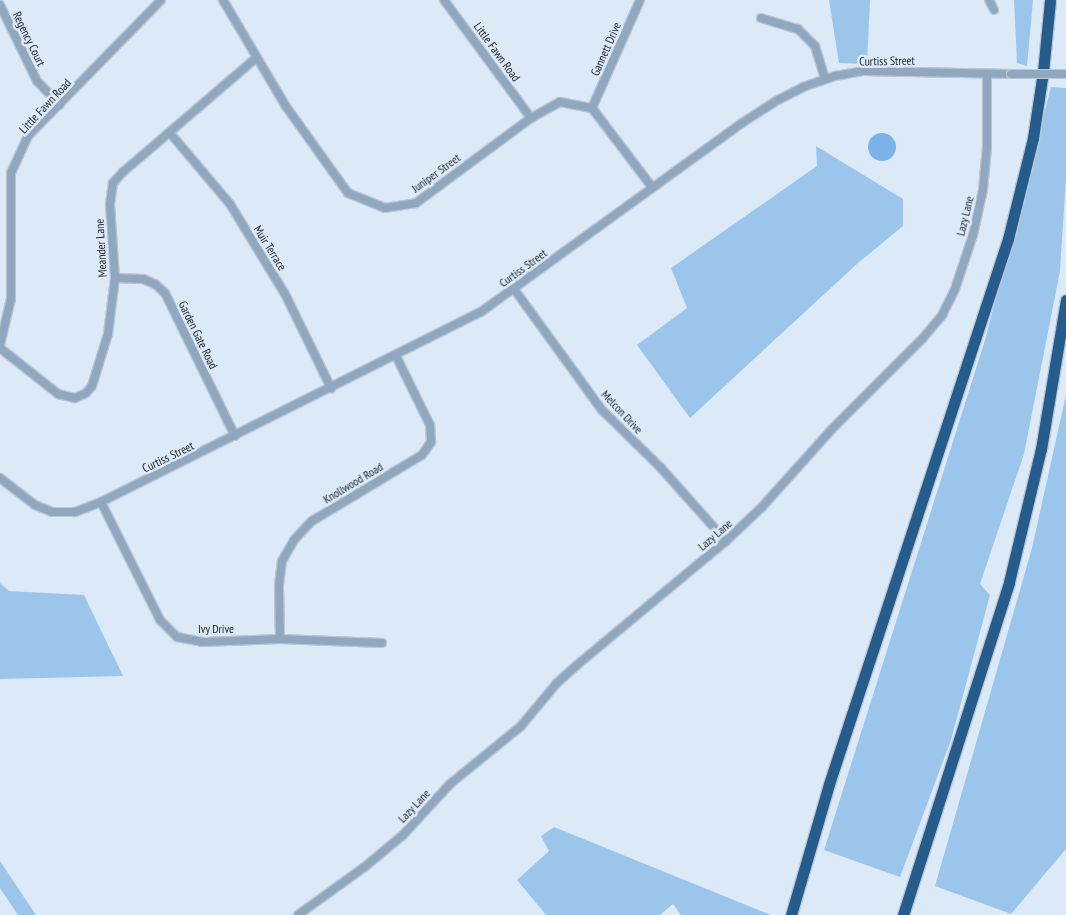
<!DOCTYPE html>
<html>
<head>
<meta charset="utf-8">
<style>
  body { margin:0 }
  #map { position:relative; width:1066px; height:915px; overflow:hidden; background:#dceaf8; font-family:"PT Sans Narrow",sans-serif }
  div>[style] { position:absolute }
  .green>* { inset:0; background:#9cc5ec }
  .water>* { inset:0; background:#7bb2e7 }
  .round { border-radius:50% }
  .roads { filter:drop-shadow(1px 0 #bbc7d3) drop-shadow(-1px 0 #bbc7d3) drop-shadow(0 1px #bbc7d3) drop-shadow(0 -1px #bbc7d3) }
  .minor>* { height:8px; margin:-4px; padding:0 4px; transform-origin:4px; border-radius:4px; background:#90a8bf }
  .highway>* { height:11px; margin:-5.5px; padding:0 5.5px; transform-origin:5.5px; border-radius:5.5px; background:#265c8b }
  .bridges { filter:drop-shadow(1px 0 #bbc7d3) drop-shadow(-1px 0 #bbc7d3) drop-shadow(0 1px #bbc7d3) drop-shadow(0 -1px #bbc7d3) }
  .minor-bridge>* { height:8px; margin:-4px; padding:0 4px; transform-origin:4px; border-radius:4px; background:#90a8bf }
  span { translate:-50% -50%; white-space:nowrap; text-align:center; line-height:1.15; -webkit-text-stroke:5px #dceaf8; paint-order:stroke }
  .street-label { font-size:12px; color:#22272c }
</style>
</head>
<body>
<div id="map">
  <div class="green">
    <i style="clip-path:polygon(829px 0,870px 0,867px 64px,839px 63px)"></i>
    <i style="clip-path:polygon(1014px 0,1033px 0,1027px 66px,1017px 63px)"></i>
    <i style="clip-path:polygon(1051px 87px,1066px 88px,1066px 179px,1060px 271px,1024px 454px,980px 584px,990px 595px,951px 740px,900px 877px,824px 850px,985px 340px)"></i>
    <i style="clip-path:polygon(816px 146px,903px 199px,903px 226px,858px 263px,690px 418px,637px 345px,687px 308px,671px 268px,817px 166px)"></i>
    <i style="clip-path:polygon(1066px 395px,1066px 849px,1011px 914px,935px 886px,1032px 548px)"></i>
    <i style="clip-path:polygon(0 583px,9px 591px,84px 595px,123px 676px,0 679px)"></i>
    <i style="clip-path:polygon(554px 827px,771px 915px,681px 915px,673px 904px,660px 915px,546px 915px,517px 880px,549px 851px,541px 836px)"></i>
    <i style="clip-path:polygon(0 861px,36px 915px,18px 915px,0 888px)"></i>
  </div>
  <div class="water">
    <i class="round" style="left:868px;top:133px;width:28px;height:28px"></i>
  </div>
  <div class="roads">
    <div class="minor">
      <i style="left:223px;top:0;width:122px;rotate:59.4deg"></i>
      <i style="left:285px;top:105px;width:108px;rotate:54.4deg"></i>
      <i style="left:348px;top:193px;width:40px;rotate:22deg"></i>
      <i style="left:385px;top:208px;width:31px;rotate:-9deg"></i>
      <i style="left:416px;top:203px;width:143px;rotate:-36.5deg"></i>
      <i style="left:531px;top:118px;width:33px;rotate:-29deg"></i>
      <i style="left:560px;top:102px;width:33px;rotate:11deg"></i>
      <i style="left:592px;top:108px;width:99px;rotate:52.8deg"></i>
      <i style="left:444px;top:0;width:147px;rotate:53.6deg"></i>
      <i style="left:989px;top:0;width:11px;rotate:63deg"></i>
      <i style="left:0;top:5px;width:85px;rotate:64deg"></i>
      <i style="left:37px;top:81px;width:33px;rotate:46deg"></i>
      <i style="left:761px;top:18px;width:39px;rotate:17deg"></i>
      <i style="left:798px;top:29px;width:24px;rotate:45deg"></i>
      <i style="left:815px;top:46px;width:34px;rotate:73deg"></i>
      <i style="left:592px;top:108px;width:118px;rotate:-66deg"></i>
      <i style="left:170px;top:133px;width:93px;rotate:49.8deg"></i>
      <i style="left:230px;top:204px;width:105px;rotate:58.6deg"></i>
      <i style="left:285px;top:294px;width:105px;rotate:63.9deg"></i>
      <i style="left:115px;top:278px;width:28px;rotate:2deg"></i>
      <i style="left:143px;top:279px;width:13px;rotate:23deg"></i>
      <i style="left:155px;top:284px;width:13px;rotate:42deg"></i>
      <i style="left:165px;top:293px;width:159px;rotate:63.9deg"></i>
      <i style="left:514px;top:289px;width:150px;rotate:54deg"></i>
      <i style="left:602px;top:410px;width:83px;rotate:44.5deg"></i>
      <i style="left:661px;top:468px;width:98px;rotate:48.3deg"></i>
      <i style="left:0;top:345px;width:47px;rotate:-76.6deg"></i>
      <i style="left:11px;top:299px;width:126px;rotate:-90deg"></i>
      <i style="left:11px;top:173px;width:41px;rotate:-65.3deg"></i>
      <i style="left:28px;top:136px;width:190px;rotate:-45.6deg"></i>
      <i style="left:0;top:348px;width:74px;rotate:38.4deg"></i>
      <i style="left:58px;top:394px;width:17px;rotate:13deg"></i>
      <i style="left:75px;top:398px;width:12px;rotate:-24deg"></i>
      <i style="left:86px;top:393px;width:9px;rotate:-49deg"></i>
      <i style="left:92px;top:386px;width:54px;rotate:-72.9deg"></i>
      <i style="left:108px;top:334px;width:56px;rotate:-82.9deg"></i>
      <i style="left:115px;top:278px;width:74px;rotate:-93.9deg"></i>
      <i style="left:110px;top:204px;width:21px;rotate:-82deg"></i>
      <i style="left:113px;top:183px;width:15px;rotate:-48deg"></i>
      <i style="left:123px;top:172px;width:175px;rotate:-40.6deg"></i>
      <i style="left:0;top:478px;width:44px;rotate:37.6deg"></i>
      <i style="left:35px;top:505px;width:18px;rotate:22deg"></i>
      <i style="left:52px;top:512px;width:23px"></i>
      <i style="left:75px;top:512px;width:28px;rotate:-21deg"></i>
      <i style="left:101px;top:502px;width:425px;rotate:-26.6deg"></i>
      <i style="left:481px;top:312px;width:322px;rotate:-35.9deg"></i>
      <i style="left:742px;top:123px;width:40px;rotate:-32.9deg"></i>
      <i style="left:776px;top:101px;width:30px;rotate:-27deg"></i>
      <i style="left:803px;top:87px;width:34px;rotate:-19deg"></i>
      <i style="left:835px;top:76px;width:28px;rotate:-10deg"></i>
      <i style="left:863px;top:71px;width:148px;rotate:1.2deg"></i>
      <i style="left:101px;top:502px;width:132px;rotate:63.4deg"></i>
      <i style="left:160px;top:620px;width:24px;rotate:45deg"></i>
      <i style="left:177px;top:637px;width:25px;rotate:11deg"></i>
      <i style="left:202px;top:642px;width:78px;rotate:-2.2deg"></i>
      <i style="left:280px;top:639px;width:102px;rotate:2.2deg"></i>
      <i style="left:280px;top:639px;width:54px;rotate:-91.1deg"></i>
      <i style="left:279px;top:585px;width:24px;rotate:-83deg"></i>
      <i style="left:282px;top:561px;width:24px;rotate:-60deg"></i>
      <i style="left:294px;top:540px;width:26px;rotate:-47deg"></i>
      <i style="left:312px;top:521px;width:128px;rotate:-31deg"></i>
      <i style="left:422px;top:455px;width:16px;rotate:-55deg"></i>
      <i style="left:431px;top:442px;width:17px;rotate:-93deg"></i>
      <i style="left:430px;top:425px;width:77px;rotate:-116.2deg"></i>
      <i style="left:298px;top:915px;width:85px;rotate:-35.9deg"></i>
      <i style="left:367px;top:865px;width:47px;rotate:-39.8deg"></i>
      <i style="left:403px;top:835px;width:69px;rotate:-47.3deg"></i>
      <i style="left:450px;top:784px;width:92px;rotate:-39.2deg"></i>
      <i style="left:521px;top:726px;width:56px;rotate:-50.1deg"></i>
      <i style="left:557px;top:683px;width:27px;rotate:-42deg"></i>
      <i style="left:577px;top:665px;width:194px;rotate:-39.8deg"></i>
      <i style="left:726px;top:541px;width:50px;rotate:-43.4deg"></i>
      <i style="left:762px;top:507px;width:103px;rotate:-48.1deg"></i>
      <i style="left:831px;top:430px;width:130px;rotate:-45deg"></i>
      <i style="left:923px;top:338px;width:30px;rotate:-50deg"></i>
      <i style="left:942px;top:315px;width:29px;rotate:-63deg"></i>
      <i style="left:955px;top:289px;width:57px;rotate:-71.6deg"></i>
      <i style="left:973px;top:235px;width:46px;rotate:-77.5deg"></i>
      <i style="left:983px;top:190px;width:43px;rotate:-84.7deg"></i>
      <i style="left:987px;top:147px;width:73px;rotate:-90deg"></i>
    </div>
    <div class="highway">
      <i style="left:791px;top:915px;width:136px;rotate:-73.8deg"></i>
      <i style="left:829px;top:784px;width:574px;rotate:-71.82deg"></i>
      <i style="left:1008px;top:239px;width:104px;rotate:-76.1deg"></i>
      <i style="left:1033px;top:138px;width:67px;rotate:-81.4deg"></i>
      <i style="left:1043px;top:72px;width:72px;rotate:-84.4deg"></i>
      <i style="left:903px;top:915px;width:349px;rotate:-72.3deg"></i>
      <i style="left:1009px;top:582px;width:137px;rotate:-76.5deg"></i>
      <i style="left:1041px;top:449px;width:151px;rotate:-80.5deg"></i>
    </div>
  </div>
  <div class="bridges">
    <div class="minor-bridge">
      <i style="left:1011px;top:74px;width:55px"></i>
    </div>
  </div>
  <div class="street-label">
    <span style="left:29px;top:39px;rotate:64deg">Regency Court</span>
    <span style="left:606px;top:49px;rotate:-66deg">Gannett Drive</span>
    <span style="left:497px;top:52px;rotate:54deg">Little Fawn Road</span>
    <span style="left:887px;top:61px;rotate:-1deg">Curtiss Street</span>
    <span style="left:45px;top:106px;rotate:-47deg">Little Fawn Road</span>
    <span style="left:436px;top:173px;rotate:-36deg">Juniper Street</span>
    <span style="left:965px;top:216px;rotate:-76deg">Lazy Lane</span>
    <span style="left:101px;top:248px;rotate:-93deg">Meander Lane</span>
    <span style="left:270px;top:248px;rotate:58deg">Muir Terrace</span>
    <span style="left:523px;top:268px;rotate:-36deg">Curtiss Street</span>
    <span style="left:198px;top:335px;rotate:64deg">Garden Gate Road</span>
    <span style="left:622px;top:412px;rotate:47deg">Melcon Drive</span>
    <span style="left:168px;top:457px;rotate:-26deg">Curtiss Street</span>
    <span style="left:353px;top:483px;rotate:-31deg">Knollwood Road</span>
    <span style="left:715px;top:535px;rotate:-41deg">Lazy Lane</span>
    <span style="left:216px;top:629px">Ivy Drive</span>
    <span style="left:414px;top:806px;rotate:-47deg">Lazy Lane</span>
  </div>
</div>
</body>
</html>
